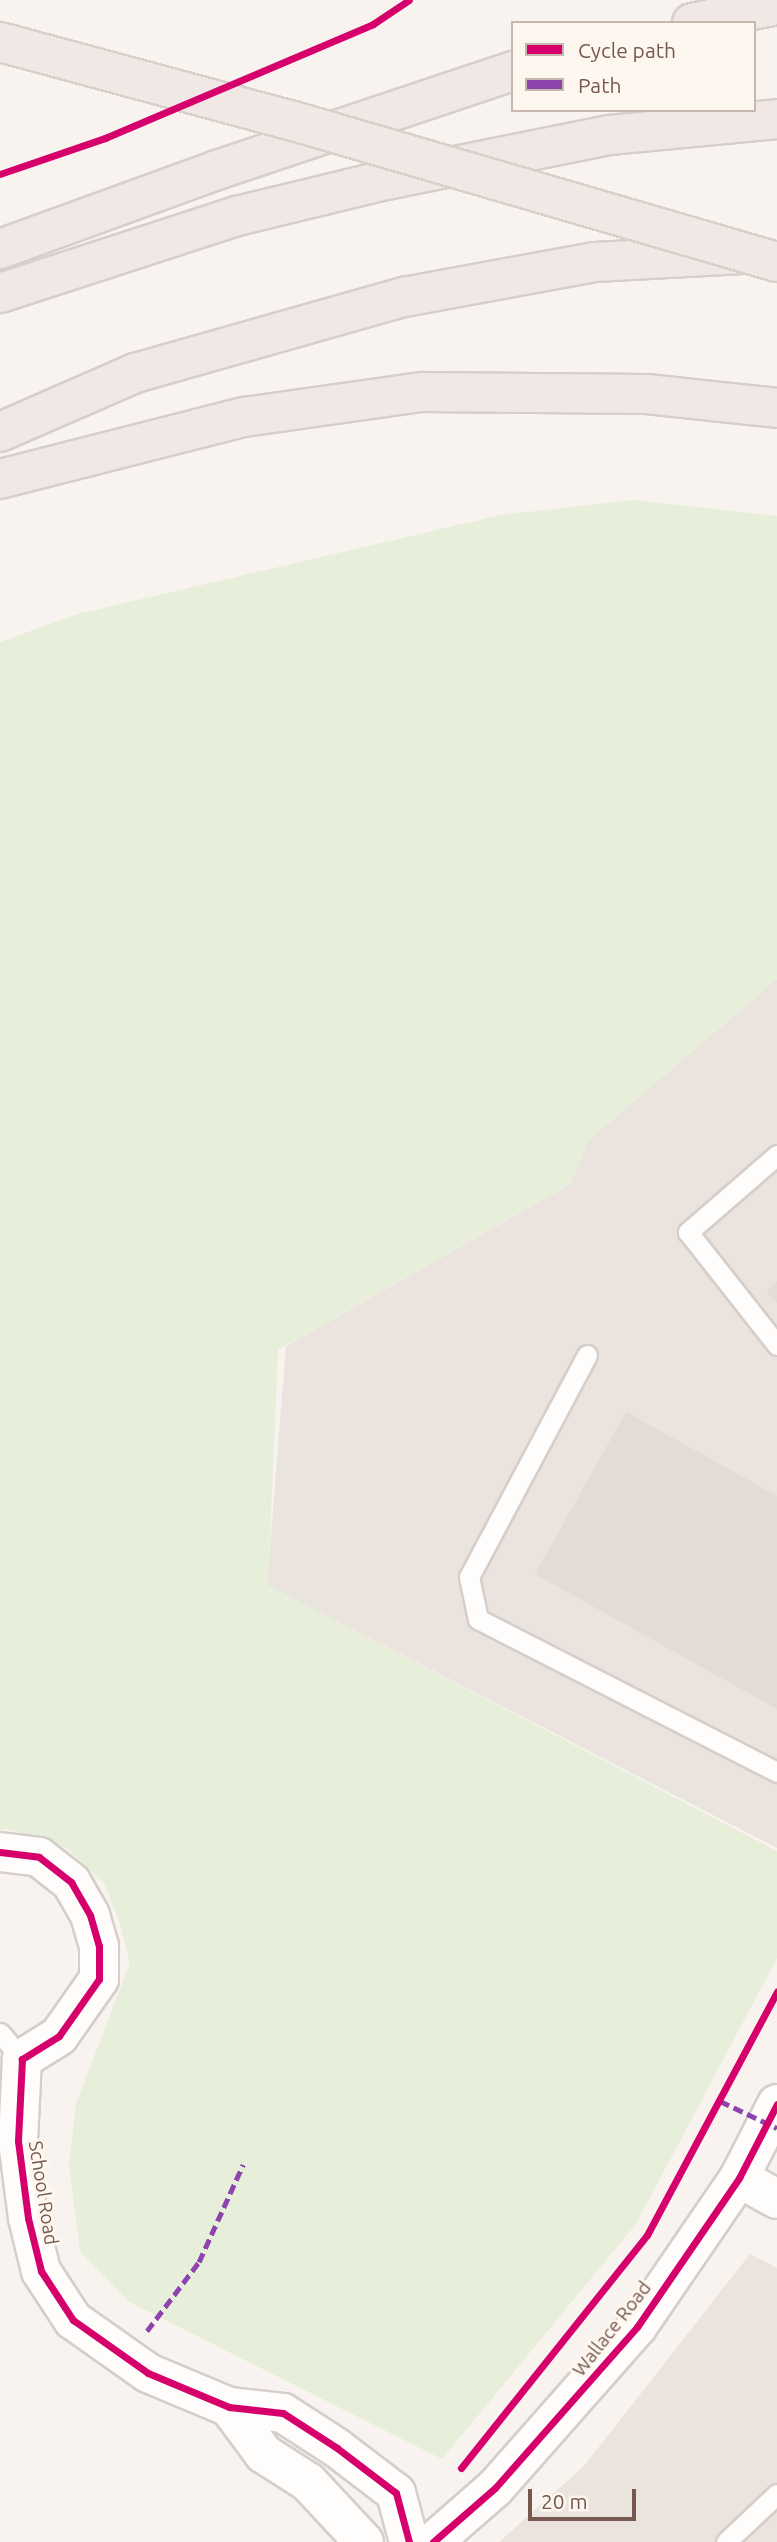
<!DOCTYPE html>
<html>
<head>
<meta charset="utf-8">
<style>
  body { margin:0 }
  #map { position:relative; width:777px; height:2542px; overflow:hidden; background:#f8f3ee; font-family:Ubuntu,sans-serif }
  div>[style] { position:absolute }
  .industrial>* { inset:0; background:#ebe3de }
  .green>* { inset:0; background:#e7eed9 }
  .building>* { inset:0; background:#e4dbd5 }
  .roads { filter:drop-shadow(2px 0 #d6ceca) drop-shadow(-2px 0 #d6ceca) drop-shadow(0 2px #d6ceca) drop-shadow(0 -2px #d6ceca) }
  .service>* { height:19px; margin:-9.5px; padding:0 9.5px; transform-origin:9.5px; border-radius:9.5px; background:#fefdfc }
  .minor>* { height:38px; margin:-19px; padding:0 19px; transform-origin:19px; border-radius:19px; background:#fefdfc }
  .tertiary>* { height:38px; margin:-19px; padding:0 19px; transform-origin:19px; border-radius:19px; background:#fefdfc }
  .motorway>* { height:38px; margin:-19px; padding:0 19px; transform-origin:19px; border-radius:19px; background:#f1e8e6 }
  .bridges { filter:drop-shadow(2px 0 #d9d0cb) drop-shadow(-2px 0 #d9d0cb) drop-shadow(0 2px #d9d0cb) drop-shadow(0 -2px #d9d0cb) }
  .motorway-bridge>* { height:38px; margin:-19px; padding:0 19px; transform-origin:19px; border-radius:19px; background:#f1e8e6 }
  .quiet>* { height:5px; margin-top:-2.5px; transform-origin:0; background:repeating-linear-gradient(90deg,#8e44ad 0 10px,transparent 0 15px) }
  .cycleway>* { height:7px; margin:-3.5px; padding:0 3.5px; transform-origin:3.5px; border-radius:3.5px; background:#d6006c }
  span { translate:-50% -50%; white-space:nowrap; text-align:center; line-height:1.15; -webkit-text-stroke:6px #fef7f0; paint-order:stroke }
  .street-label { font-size:19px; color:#76584e }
  .legend { position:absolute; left:511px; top:21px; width:245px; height:91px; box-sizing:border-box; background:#fef7f0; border:2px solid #c8b7af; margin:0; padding:9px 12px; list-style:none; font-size:21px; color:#76584e }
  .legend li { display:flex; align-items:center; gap:14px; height:35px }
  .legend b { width:35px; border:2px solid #c8b7af }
  .scale { position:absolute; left:528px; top:2489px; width:108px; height:32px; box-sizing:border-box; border:4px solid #76584e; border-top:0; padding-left:9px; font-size:21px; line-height:24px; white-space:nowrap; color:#76584e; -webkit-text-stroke:5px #fef7f0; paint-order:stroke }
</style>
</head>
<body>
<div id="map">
  <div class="industrial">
    <i style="clip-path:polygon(777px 979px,777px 1848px,267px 1585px,286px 1346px,570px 1184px,589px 1140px)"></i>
    <i style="clip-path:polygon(750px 2254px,777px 2268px,777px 2542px,499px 2542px,584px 2466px)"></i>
  </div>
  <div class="green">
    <i style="clip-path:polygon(634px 500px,777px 516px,777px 979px,589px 1140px,571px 1183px,278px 1350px,268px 1585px,777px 1851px,777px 1958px,636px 2224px,442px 2459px,129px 2302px,80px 2251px,69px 2165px,76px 2104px,130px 1963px,120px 1923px,104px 1883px,65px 1847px,6px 1829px,0 1830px,0 642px,78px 614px,501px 515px)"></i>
  </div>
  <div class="building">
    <i style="clip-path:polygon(777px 1281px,777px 1303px,766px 1291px)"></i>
    <i style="clip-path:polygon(626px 1412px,777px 1496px,777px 1709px,535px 1574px)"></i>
  </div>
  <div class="roads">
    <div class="service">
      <i style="left:777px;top:1155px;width:118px;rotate:139.1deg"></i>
      <i style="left:688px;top:1232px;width:144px;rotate:51.8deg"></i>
      <i style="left:587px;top:1355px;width:251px;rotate:118deg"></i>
      <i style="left:469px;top:1577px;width:43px;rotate:77.9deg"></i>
      <i style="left:478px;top:1619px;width:336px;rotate:27.1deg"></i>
      <i style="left:0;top:2033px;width:34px;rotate:50deg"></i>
      <i style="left:726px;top:2542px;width:70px;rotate:-43.3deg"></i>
    </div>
    <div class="minor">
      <i style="left:0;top:1852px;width:39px;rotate:7deg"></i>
      <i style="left:39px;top:1857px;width:41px;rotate:38deg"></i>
      <i style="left:71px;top:1882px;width:38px;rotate:60deg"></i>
      <i style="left:90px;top:1915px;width:32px;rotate:74deg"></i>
      <i style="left:99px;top:1946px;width:33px;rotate:90deg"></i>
      <i style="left:99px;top:1979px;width:70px;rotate:125.1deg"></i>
      <i style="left:59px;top:2036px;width:44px;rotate:148.1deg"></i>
      <i style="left:22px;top:2059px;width:82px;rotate:92.8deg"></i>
      <i style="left:18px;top:2141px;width:78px;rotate:82.6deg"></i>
      <i style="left:28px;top:2218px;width:55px;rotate:76.2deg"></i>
      <i style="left:41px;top:2271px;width:59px;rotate:56.9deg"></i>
      <i style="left:73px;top:2320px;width:92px;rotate:35.2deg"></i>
      <i style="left:148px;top:2373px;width:88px;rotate:22.8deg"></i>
      <i style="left:229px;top:2407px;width:54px;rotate:6.3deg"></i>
      <i style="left:283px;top:2413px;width:64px;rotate:32.9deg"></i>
      <i style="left:337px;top:2448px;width:74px;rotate:37.3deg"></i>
      <i style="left:396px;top:2493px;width:51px;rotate:75.1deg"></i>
      <i style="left:229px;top:2407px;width:59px;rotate:53.3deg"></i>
      <i style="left:264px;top:2454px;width:52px;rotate:32.5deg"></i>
      <i style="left:308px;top:2482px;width:82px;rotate:47deg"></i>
      <i style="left:433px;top:2542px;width:82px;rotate:-41.1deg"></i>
      <i style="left:495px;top:2488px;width:215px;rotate:-48.6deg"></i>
      <i style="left:637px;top:2327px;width:181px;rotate:-55.6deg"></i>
    </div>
    <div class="tertiary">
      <i style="left:777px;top:2104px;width:83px;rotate:117.2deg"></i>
      <i style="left:739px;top:2178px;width:43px;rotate:28.9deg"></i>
    </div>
    <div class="motorway">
      <i style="left:692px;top:23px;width:87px;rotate:-12deg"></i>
      <i style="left:0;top:249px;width:231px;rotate:-20deg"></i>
      <i style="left:217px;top:170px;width:312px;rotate:-18.5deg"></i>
      <i style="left:0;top:293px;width:249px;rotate:-18deg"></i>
      <i style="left:237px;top:216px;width:153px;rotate:-13.6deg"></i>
      <i style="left:386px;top:180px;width:227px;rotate:-11.4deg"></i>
      <i style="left:609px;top:135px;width:169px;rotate:-5.4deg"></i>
      <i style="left:0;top:432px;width:147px;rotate:-23.6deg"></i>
      <i style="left:135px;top:373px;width:280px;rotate:-15.8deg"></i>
      <i style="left:404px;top:297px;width:194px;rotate:-10.4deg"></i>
      <i style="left:595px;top:262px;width:147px;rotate:-3.1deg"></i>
      <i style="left:0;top:479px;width:252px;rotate:-14.3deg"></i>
      <i style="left:244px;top:417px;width:181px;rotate:-8deg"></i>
      <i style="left:423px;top:392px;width:224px;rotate:0.5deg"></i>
      <i style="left:647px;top:394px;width:131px;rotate:6.1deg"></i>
    </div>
  </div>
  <div class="bridges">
    <div class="motorway-bridge">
      <i style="left:0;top:42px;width:300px;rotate:15.1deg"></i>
      <i style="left:290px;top:120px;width:507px;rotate:16.26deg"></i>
    </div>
  </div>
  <div class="quiet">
    <i style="left:720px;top:2101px;width:63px;rotate:25.3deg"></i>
    <i style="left:147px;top:2331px;width:86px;rotate:-53deg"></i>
    <i style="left:199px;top:2262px;width:107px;rotate:-65.6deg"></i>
  </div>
  <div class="cycleway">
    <i style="left:0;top:174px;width:111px;rotate:-18.9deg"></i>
    <i style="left:105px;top:138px;width:291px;rotate:-23deg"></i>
    <i style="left:373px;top:24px;width:43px;rotate:-33.7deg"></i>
    <i style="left:0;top:1852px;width:39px;rotate:7deg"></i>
    <i style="left:39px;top:1857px;width:41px;rotate:38deg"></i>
    <i style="left:71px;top:1882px;width:38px;rotate:60deg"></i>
    <i style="left:90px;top:1915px;width:32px;rotate:74deg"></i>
    <i style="left:99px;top:1946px;width:33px;rotate:90deg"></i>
    <i style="left:99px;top:1979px;width:70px;rotate:125.1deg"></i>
    <i style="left:59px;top:2036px;width:44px;rotate:148.1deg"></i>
    <i style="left:22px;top:2059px;width:82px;rotate:92.8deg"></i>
    <i style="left:18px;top:2141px;width:78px;rotate:82.6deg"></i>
    <i style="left:28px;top:2218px;width:55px;rotate:76.2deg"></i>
    <i style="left:41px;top:2271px;width:59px;rotate:56.9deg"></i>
    <i style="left:73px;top:2320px;width:92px;rotate:35.2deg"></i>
    <i style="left:148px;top:2373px;width:88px;rotate:22.8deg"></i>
    <i style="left:229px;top:2407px;width:54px;rotate:6.3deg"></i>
    <i style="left:283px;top:2413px;width:64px;rotate:32.9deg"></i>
    <i style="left:337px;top:2448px;width:74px;rotate:37.3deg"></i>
    <i style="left:396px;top:2493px;width:51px;rotate:75.1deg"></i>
    <i style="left:461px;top:2468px;width:298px;rotate:-51.4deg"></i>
    <i style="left:647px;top:2235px;width:276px;rotate:-61.9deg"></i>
    <i style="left:433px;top:2542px;width:82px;rotate:-41.1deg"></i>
    <i style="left:495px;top:2488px;width:215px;rotate:-48.6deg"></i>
    <i style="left:637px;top:2327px;width:181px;rotate:-55.6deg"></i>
    <i style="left:739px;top:2178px;width:83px;rotate:-62.8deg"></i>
  </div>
  <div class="street-label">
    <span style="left:43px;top:2193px;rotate:81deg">School Road</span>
    <span style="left:612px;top:2329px;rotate:-52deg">Wallace Road</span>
  </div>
  <ul class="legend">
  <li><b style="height:9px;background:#d6006c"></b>Cycle path</li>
  <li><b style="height:9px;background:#8e44ad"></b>Path</li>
  </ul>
  <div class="scale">20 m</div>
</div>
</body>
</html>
